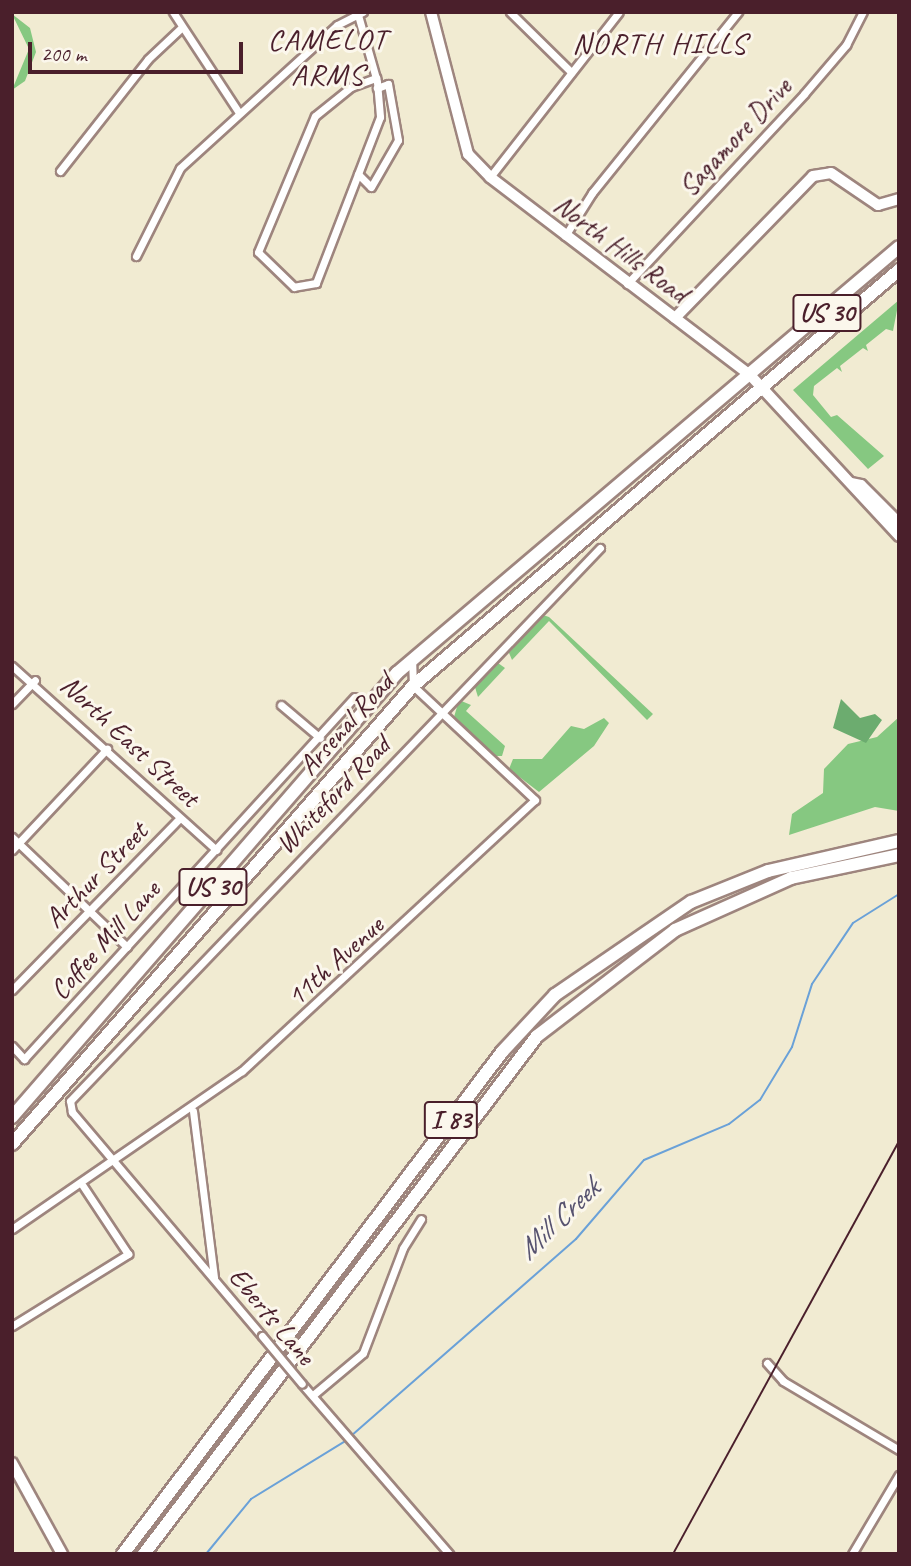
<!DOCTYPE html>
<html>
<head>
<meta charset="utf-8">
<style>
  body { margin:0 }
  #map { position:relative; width:911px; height:1566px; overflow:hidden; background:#f1ebd2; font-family:Caveat,sans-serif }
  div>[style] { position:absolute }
  .green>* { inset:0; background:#86c881 }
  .forest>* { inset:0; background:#6cac6f }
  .stream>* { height:2px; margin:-1px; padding:0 1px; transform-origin:1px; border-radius:1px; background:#6aa1d8 }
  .roads { filter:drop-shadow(2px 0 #9e857e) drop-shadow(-2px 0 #9e857e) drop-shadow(0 2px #9e857e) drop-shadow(0 -2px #9e857e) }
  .street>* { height:7px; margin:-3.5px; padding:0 3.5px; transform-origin:3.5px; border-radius:3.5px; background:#fff }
  .secondary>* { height:10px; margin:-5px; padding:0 5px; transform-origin:5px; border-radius:5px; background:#fff }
  .primary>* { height:10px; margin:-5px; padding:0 5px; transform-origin:5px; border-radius:5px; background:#fff }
  .highway>* { height:12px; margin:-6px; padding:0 6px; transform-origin:6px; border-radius:6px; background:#fff }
  .rail>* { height:2px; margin:-1px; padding:0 1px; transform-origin:1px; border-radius:1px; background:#4a1f2b }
  .bridges { filter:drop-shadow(2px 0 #9e857e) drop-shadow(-2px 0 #9e857e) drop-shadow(0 2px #9e857e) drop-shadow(0 -2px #9e857e) }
  .street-bridge>* { height:7px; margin:-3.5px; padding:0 3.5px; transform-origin:3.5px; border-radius:3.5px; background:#fff }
  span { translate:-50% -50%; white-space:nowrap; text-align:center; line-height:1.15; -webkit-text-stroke:6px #fbf7ec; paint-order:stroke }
  .shield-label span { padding:2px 5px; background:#fbf7ec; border:2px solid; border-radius:5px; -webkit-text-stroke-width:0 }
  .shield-label { font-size:26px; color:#4a1f2b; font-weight:700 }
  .street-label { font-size:28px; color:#4a1f2b }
  .neighbourhood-label { font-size:30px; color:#4a1f2b; letter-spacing:2px }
  .water-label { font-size:30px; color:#575370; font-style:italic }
  .frame { position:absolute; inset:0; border:14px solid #4a1f2b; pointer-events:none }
  .scale { position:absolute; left:28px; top:42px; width:215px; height:32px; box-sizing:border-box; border:4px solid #4a1f2b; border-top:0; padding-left:9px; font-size:21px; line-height:24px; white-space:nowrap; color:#4a1f2b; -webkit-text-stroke:5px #fbf7ec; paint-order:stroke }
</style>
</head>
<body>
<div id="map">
  <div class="green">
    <i style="clip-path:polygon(12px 14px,30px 28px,36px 52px,25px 81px,12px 90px,29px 49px)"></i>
    <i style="clip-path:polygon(899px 300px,893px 331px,886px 329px,866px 345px,868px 351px,863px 348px,840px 366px,842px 372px,837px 368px,814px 386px,813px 395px,831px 417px,837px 415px,884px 456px,868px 469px,793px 390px)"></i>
    <i style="clip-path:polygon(540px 614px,549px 617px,653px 714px,647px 720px,549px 621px,512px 660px,507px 648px)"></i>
    <i style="clip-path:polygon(498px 663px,505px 668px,478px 697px,474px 684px)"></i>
    <i style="clip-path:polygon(459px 700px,471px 705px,466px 711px,505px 746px,502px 756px,494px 756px,454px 717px)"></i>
    <i style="clip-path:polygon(899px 717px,899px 811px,875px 807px,789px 835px,792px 814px,823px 793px,824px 769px,848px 744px,877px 737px)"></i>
    <i style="clip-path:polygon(604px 718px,609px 723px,594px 746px,539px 792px,509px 769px,513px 759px,542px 759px,571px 726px,584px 729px)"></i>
  </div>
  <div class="forest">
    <i style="clip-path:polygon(841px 699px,860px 718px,875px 714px,882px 720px,866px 743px,833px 728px)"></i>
  </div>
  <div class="stream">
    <i style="left:351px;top:1436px;width:299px;rotate:-41.2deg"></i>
    <i style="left:576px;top:1239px;width:104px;rotate:-49.3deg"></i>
    <i style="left:644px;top:1160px;width:92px;rotate:-23deg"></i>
    <i style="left:729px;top:1124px;width:39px;rotate:-38deg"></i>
    <i style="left:760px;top:1100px;width:62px;rotate:-58.9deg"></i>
    <i style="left:792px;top:1047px;width:66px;rotate:-72.4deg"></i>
    <i style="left:812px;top:984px;width:73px;rotate:-56.1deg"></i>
    <i style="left:853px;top:923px;width:54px;rotate:-32.2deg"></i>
    <i style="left:206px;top:1554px;width:71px;rotate:-50.7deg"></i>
    <i style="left:251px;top:1499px;width:113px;rotate:-31.6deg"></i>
  </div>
  <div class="roads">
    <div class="street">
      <i style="left:173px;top:12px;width:121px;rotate:56.8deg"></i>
      <i style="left:510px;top:12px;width:86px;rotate:44.5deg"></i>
      <i style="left:358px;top:15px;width:66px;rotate:74.1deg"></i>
      <i style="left:376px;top:78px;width:4px;rotate:76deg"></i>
      <i style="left:377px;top:82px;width:35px;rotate:85deg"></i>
      <i style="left:380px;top:117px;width:178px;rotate:111.1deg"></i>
      <i style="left:316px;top:283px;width:22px;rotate:170deg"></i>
      <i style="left:294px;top:287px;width:50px;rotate:-135.8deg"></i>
      <i style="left:258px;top:252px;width:147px;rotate:-67.3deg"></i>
      <i style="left:315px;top:116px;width:46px;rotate:-38.9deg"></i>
      <i style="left:351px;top:87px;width:27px;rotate:-20deg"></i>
      <i style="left:60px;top:171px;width:142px;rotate:-51.8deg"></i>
      <i style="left:148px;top:59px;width:44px;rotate:-43.2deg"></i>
      <i style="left:358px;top:174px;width:18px;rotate:45deg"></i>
      <i style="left:371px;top:187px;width:54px;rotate:-60.1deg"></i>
      <i style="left:398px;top:140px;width:57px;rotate:-100.1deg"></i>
      <i style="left:388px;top:84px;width:12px;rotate:160deg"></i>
      <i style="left:490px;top:177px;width:209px;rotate:-52deg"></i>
      <i style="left:565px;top:236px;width:51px;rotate:-57.9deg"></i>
      <i style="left:592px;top:193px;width:233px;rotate:-51.1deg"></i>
      <i style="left:136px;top:256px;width:98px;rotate:-63.4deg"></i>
      <i style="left:180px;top:168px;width:212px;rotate:-42.3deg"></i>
      <i style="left:337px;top:25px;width:29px;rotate:-27deg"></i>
      <i style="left:627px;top:284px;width:260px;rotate:-47deg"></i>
      <i style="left:804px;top:94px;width:65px;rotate:-49.4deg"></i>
      <i style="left:846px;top:45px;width:37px;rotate:-63deg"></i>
      <i style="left:12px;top:666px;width:275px;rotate:42deg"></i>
      <i style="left:12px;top:704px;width:33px;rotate:-46deg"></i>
      <i style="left:281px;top:705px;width:51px;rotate:40.2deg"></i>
      <i style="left:12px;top:837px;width:159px;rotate:43.7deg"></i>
      <i style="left:12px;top:850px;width:139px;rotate:-46.8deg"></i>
      <i style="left:12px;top:990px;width:240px;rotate:-45.7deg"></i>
      <i style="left:12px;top:1046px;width:18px;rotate:47deg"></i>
      <i style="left:24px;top:1059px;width:490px;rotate:-47.6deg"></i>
      <i style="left:193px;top:1111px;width:168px;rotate:82.8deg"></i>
      <i style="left:12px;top:1229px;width:279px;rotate:-34.5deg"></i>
      <i style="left:242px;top:1071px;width:399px;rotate:-42.8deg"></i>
      <i style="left:535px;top:800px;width:167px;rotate:-136.9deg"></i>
      <i style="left:413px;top:686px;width:25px;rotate:-92deg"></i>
      <i style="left:12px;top:1326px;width:137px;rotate:-31.8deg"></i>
      <i style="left:128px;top:1254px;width:82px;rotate:-123.5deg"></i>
      <i style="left:262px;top:1336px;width:294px;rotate:-130.3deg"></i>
      <i style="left:72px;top:1112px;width:11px;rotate:-100deg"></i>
      <i style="left:70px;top:1101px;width:766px;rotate:-46.22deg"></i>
      <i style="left:767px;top:1363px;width:24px;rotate:48deg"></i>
      <i style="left:783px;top:1381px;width:135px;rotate:30.7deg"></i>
      <i style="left:302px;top:1384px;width:225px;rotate:49.1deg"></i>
      <i style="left:313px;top:1395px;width:65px;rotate:-40deg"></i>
      <i style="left:363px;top:1353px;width:112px;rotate:-69.1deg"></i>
      <i style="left:403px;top:1248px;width:34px;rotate:-58deg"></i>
      <i style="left:852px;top:1554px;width:92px;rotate:-59.3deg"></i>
    </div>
    <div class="secondary">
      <i style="left:431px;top:12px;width:147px;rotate:75.4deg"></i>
      <i style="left:468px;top:154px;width:32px;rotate:46deg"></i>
      <i style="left:490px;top:177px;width:328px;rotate:37.3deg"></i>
      <i style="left:675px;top:318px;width:198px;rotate:-45.8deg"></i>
      <i style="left:813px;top:176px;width:18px;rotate:-9deg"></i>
      <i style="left:831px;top:173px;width:57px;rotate:34.2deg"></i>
      <i style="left:878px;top:205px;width:22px;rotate:-16deg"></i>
      <i style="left:12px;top:1463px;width:104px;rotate:61.2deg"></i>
    </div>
    <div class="primary">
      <i style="left:751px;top:376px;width:218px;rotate:47.2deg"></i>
      <i style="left:851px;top:483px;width:10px;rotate:11deg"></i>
      <i style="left:861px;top:485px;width:54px;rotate:45deg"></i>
    </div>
    <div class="highway">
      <i style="left:12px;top:1117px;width:588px;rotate:-49.07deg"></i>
      <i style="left:397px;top:673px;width:658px;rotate:-40.32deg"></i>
      <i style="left:12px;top:1144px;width:609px;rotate:-48.8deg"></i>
      <i style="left:413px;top:686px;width:640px;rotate:-40.56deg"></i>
      <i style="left:123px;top:1554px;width:629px;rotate:-52.95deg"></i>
      <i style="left:502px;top:1052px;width:78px;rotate:-47.1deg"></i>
      <i style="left:555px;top:995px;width:165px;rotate:-34.4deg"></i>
      <i style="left:691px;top:902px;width:83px;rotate:-21.9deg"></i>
      <i style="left:768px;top:871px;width:134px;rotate:-12.9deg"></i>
      <i style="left:144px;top:1554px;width:650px;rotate:-52.81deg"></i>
      <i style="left:537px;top:1036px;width:174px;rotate:-37.5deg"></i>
      <i style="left:675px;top:930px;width:127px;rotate:-24.1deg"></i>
      <i style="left:791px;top:878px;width:110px;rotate:-12deg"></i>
    </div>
  </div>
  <div class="rail">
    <i style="left:673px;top:1554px;width:471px;rotate:-61.3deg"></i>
  </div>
  <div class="bridges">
    <div class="street-bridge">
      <i style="left:262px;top:1336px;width:62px;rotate:50.2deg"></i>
    </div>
  </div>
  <div class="shield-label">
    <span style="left:827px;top:313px">US 30</span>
    <span style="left:213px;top:887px">US 30</span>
    <span style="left:451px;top:1120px">I 83</span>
  </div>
  <div class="street-label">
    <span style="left:735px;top:137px;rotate:-47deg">Sagamore Drive</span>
    <span style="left:621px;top:249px;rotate:37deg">North Hills Road</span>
    <span style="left:346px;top:724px;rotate:-48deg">Arsenal Road</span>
    <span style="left:130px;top:741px;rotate:43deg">North East Street</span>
    <span style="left:333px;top:795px;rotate:-46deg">Whiteford Road</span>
    <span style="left:96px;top:875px;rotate:-46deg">Arthur Street</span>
    <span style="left:105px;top:940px;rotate:-48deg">Coffee Mill Lane</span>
    <span style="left:335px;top:961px;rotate:-42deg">11th Avenue</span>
    <span style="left:272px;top:1316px;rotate:50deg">Eberts Lane</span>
  </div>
  <div class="neighbourhood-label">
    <span style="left:328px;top:56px">CAMELOT<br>ARMS</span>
    <span style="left:660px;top:43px">NORTH HILLS</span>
  </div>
  <div class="water-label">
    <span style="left:558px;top:1219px;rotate:-44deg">Mill Creek</span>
  </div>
  <div class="frame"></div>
  <div class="scale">200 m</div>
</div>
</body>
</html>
